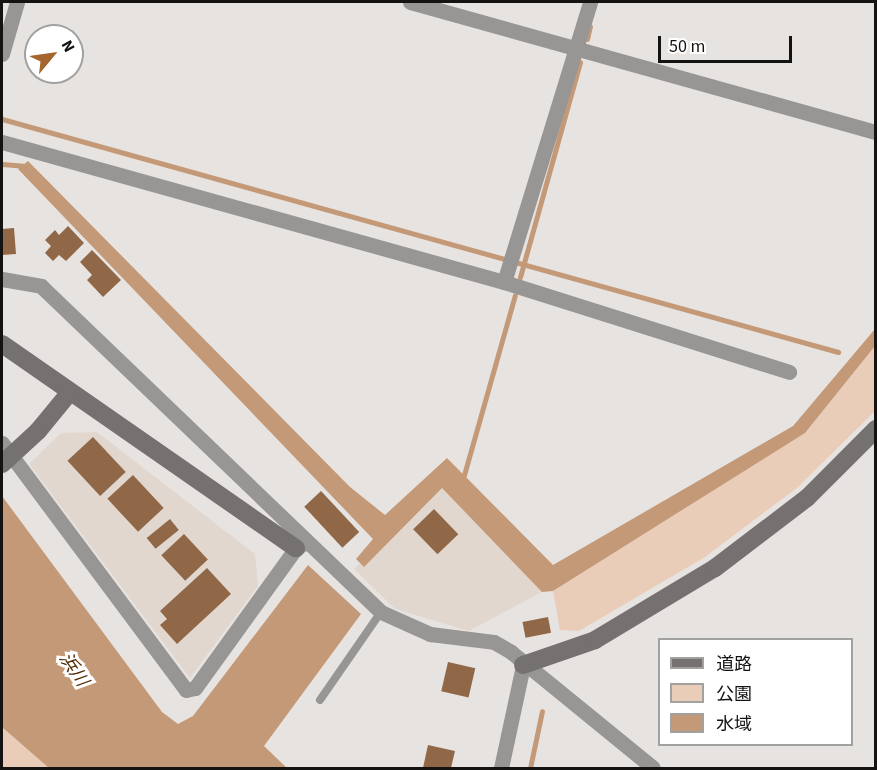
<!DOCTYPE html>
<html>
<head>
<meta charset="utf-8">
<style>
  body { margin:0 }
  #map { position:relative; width:877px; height:770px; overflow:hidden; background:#e7e3e0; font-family:"Source Sans 3","Noto Sans JP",sans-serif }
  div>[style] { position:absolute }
  .built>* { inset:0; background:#e1d7cf }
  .green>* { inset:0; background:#e9cdb8 }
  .water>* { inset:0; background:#c49977 }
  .stream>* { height:5px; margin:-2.5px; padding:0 2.5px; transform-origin:2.5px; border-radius:2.5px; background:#c49977 }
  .building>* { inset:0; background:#906848; transform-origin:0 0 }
  .lane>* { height:8px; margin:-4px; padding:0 4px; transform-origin:4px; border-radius:4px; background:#989695 }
  .street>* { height:15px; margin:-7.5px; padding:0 7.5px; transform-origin:7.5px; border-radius:7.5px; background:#989695 }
  .secondary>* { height:18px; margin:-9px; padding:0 9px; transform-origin:9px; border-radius:9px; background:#747170 }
  .secondary-bridge>* { height:18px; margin:-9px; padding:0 9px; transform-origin:9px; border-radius:9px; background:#747170 }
  span { translate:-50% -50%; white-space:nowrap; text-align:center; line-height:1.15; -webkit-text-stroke:6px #fff; paint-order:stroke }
  .water-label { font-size:18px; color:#542b00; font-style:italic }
  .frame { position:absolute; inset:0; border:3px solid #141312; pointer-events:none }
  .legend { position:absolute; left:658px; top:638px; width:195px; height:108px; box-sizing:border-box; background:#fff; border:2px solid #a1a1a0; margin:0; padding:8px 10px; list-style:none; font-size:18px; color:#141312 }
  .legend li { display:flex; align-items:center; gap:12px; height:30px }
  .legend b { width:30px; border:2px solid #a1a1a0 }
  .north { position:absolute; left:24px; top:24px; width:60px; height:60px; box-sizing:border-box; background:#fff; border:2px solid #a1a1a0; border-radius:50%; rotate:61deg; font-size:16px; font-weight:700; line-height:24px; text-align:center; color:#141312 }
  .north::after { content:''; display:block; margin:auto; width:21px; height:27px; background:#a5662e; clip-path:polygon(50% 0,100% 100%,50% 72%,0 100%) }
  .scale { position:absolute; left:658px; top:36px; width:134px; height:27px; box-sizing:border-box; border:3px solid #141312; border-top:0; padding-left:8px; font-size:18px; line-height:21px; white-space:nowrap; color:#141312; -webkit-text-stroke:4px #fff; paint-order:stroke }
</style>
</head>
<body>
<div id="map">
  <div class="built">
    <i style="clip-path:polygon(97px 432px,255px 554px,258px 586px,190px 678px,29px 464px,61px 433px)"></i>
    <i style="clip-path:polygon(443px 479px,542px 592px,469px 631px,395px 609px,354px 569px)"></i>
  </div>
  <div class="green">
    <i style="clip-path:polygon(875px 346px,875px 411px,798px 487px,705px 557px,579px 631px,560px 630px,553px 591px,805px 433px)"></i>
    <i style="clip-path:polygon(2px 645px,79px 768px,2px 768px)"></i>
  </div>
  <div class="water">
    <i style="clip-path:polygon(28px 161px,350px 487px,385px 515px,447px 458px,553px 565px,793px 426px,875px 329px,875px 346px,805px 433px,553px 591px,542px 592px,442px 488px,364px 567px,356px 559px,373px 539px,18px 169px)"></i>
    <i style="clip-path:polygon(2px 496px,162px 712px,178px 724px,193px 716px,308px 565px,361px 614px,264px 746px,287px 768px,49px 768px,2px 727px)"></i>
  </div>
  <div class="stream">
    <i style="left:587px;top:39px;width:13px;rotate:-77deg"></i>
    <i style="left:2px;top:119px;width:868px;rotate:15.57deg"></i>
    <i style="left:2px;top:164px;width:21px;rotate:5deg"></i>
    <i style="left:23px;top:166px;width:7px;rotate:45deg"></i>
    <i style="left:520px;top:277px;width:223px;rotate:-74.4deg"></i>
    <i style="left:462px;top:482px;width:194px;rotate:-74.2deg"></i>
    <i style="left:530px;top:768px;width:58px;rotate:-78.1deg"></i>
  </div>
  <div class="building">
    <i style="clip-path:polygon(68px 226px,84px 243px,66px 261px,59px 255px,53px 261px,45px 253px,51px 246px,45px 240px,55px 230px,59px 235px)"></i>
    <i style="clip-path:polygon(14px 228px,16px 254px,2px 255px,2px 229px)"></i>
    <i style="clip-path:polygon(92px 250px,121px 280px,103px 297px,87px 280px,92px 275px,80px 262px)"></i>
    <i style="left:93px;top:437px;width:48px;height:35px;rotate:47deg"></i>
    <i style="left:133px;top:475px;width:45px;height:35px;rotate:47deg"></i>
    <i style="left:321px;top:491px;width:56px;height:23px;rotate:47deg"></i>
    <i style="left:434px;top:509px;width:35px;height:29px;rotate:46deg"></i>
    <i style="left:170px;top:519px;width:14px;height:30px;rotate:51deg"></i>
    <i style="left:184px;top:534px;width:35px;height:31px;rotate:47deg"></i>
    <i style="clip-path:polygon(207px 568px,231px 594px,177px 644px,160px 625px,167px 619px,160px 611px)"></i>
    <i style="left:548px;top:617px;width:16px;height:26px;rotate:79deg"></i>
    <i style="left:448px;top:662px;width:28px;height:30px;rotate:13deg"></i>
    <i style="clip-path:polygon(428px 745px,455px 751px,451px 768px,423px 768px)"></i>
  </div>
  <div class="lane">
    <i style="left:320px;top:700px;width:107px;rotate:-55.3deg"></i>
  </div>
  <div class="street">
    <i style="left:410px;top:2px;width:484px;rotate:15.6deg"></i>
    <i style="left:2px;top:54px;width:54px;rotate:-73.9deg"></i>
    <i style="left:2px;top:142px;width:521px;rotate:15.58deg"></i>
    <i style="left:504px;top:282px;width:299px;rotate:17.5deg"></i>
    <i style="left:2px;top:279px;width:40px;rotate:10deg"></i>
    <i style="left:41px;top:286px;width:471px;rotate:43.8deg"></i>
    <i style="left:381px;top:612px;width:54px;rotate:24.2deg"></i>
    <i style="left:430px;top:634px;width:64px;rotate:7.1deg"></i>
    <i style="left:494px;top:642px;width:20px;rotate:30deg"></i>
    <i style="left:511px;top:652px;width:183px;rotate:39.2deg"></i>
    <i style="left:504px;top:282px;width:293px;rotate:-72.9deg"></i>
    <i style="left:2px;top:443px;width:308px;rotate:53.3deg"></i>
    <i style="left:186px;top:690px;width:9px;rotate:-13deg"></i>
    <i style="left:195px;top:688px;width:173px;rotate:-54.2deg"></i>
    <i style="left:296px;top:548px;width:12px;rotate:-31deg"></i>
    <i style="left:501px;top:768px;width:105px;rotate:-77.9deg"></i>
  </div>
  <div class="secondary">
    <i style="left:2px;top:344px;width:358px;rotate:34.8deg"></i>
    <i style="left:38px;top:431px;width:50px;rotate:-50.6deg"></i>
    <i style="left:523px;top:665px;width:76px;rotate:-19.1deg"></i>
    <i style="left:595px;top:640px;width:140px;rotate:-31deg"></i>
    <i style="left:715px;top:568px;width:116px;rotate:-37.3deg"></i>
    <i style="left:807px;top:498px;width:98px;rotate:-45deg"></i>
  </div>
  <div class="secondary-bridge">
    <i style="left:2px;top:464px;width:49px;rotate:-42.5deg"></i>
  </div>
  <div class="water-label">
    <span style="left:73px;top:670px;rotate:56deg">浜川</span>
  </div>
  <div class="frame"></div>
  <ul class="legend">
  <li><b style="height:8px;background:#747170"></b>道路</li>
  <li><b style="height:16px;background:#e9cdb8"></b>公園</li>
  <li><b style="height:16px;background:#c49977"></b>水域</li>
  </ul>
  <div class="north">N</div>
  <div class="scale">50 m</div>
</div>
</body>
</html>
